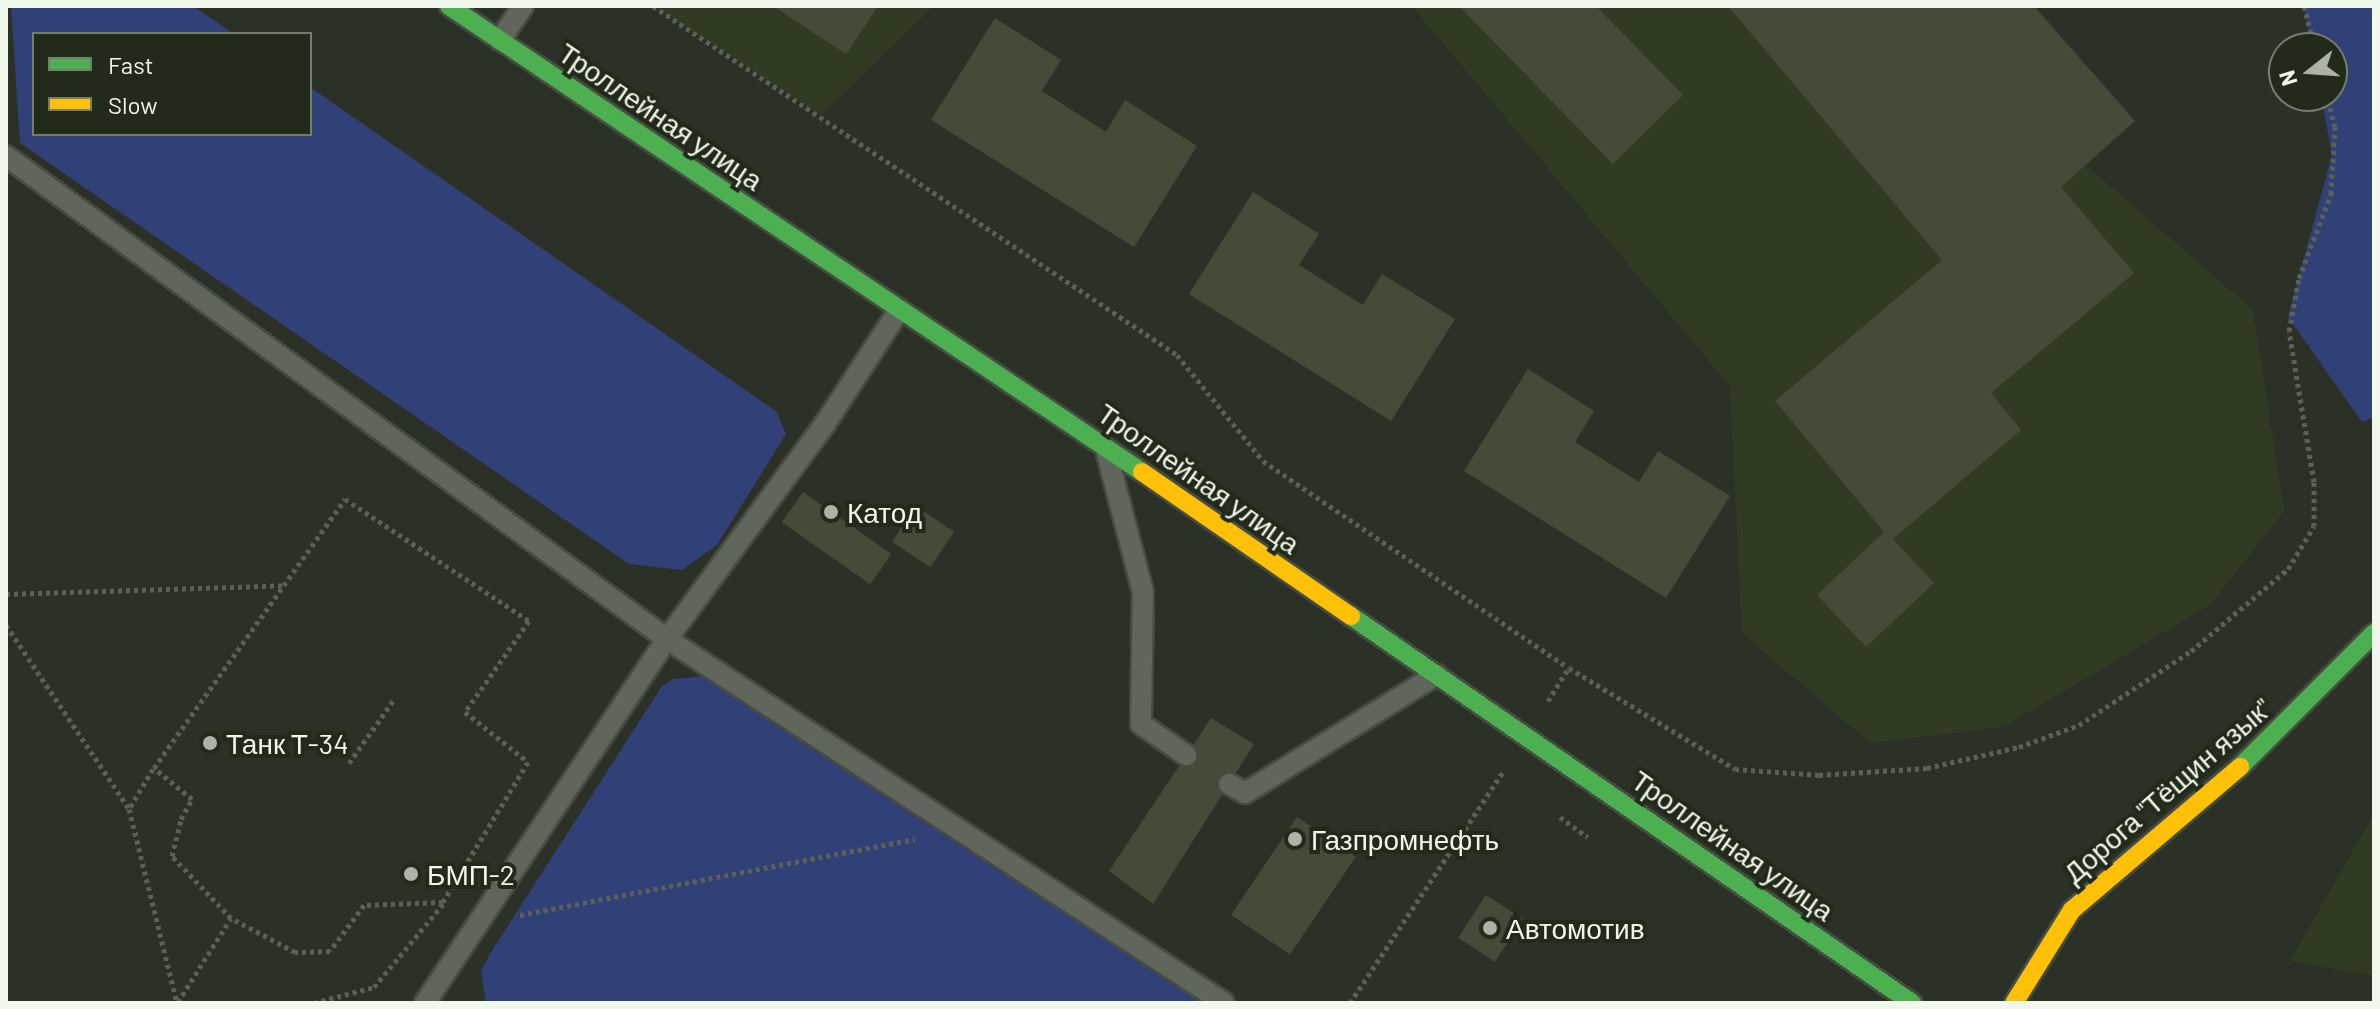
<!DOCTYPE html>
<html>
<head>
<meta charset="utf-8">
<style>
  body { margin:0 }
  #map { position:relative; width:2380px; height:1009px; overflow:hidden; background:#2c3127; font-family:Barlow,sans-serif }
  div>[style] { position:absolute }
  .built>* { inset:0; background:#303b24 }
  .green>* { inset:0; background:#314076 }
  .building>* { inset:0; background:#434c38; transform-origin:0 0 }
  .path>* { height:5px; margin-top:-2.5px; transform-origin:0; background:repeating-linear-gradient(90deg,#5c6157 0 4px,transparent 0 8px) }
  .roads { filter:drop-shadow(2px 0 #474c43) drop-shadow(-2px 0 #474c43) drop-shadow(0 2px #474c43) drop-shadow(0 -2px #474c43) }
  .lane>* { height:20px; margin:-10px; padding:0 10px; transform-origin:10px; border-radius:10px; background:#60665b }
  .fast>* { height:18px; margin:-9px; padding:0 9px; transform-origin:9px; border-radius:9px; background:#4caf50 }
  .slow>* { height:18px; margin:-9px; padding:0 9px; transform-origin:9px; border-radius:9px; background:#ffc107 }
  .dots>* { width:22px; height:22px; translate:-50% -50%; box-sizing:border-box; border:4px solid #222b1a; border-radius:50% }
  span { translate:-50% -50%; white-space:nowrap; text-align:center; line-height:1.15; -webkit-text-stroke:8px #222b1a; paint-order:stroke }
  .street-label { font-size:28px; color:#f0f7eb }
  .poi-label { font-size:28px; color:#f0f7eb }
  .left { translate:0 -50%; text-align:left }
  .frame { position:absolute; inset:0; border:8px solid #f0f7eb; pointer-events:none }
  .legend { position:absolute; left:32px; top:32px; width:280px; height:104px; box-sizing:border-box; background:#222b1a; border:2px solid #747d6e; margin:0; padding:10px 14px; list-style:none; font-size:24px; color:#f0f7eb }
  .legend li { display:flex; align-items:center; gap:16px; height:40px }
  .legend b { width:40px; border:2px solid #747d6e }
  .north { position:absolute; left:2268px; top:32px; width:80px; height:80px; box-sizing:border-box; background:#222b1a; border:2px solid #747d6e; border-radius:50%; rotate:253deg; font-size:22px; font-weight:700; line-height:32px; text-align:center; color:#f0f7eb }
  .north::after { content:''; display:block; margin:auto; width:28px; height:36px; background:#abb2a6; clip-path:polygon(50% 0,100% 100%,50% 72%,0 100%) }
</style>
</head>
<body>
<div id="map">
  <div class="built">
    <i style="clip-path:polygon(652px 6px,934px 6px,822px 115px)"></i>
    <i style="clip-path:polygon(1412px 6px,1951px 6px,2086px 165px,2253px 310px,2284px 511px,2210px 605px,2003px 727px,1870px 743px,1742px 633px,1730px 386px)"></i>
    <i style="clip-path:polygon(2374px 814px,2374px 976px,2290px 961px)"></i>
  </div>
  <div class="green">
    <i style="clip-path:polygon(11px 6px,193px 6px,234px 34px,34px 34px,34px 134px,310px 134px,310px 87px,777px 412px,786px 434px,717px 545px,682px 570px,629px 564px,20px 143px)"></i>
    <i style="clip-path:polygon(2304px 6px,2374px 6px,2374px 417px,2362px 422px,2288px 317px,2332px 155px,2321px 96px,2332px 96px,2332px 48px,2312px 48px)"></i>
    <i style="clip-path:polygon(706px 676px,1210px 1003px,486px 1003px,481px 971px,491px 952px,662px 686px,673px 679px)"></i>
  </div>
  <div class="building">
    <i style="clip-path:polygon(773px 6px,878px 6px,846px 54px)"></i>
    <i style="clip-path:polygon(1459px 6px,1596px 6px,1683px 95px,1613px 164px)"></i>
    <i style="clip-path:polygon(1728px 6px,2034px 6px,2135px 121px,2061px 187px,2134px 273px,1991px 393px,2021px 430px,1893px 539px,1934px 583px,1866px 647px,1817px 595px,1884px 532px,1775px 401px,1942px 260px)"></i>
    <i style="clip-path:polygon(995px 18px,1061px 60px,1042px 91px,1106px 132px,1125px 100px,1197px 146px,1134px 247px,931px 120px)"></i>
    <i style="clip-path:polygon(1253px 192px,1319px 234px,1299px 265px,1363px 305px,1382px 274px,1455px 319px,1391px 421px,1189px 294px)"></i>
    <i style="clip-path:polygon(1528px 369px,1594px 411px,1575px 442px,1639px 482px,1658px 451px,1730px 496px,1666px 598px,1464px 471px)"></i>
    <i style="left:803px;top:492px;width:108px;height:37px;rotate:35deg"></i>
    <i style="left:916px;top:506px;width:46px;height:43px;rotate:34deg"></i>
    <i style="clip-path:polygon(1211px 718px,1254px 744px,1236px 773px,1218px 777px,1222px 795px,1153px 904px,1109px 871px,1179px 766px,1197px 762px,1194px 744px)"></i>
    <i style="left:1297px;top:817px;width:71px;height:118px;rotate:34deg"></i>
    <i style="left:1486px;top:895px;width:44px;height:51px;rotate:33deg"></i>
  </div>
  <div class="path">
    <i style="left:653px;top:6px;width:630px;rotate:33.66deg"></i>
    <i style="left:1177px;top:355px;width:136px;rotate:50.9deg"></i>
    <i style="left:1263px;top:461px;width:369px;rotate:34.1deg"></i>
    <i style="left:1569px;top:668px;width:194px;rotate:31.3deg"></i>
    <i style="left:1735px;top:769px;width:84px;rotate:4.1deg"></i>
    <i style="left:1819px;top:775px;width:108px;rotate:-3.7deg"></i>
    <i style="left:1927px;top:768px;width:94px;rotate:-12.9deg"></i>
    <i style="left:2019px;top:747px;width:64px;rotate:-20.1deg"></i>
    <i style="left:2079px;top:725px;width:134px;rotate:-33.5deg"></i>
    <i style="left:2191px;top:651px;width:127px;rotate:-40.2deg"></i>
    <i style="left:2288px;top:569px;width:50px;rotate:-58.8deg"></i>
    <i style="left:2314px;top:526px;width:44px;rotate:-90deg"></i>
    <i style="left:2314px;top:482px;width:153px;rotate:-99.4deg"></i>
    <i style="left:2289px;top:331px;width:54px;rotate:-79.3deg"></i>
    <i style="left:2299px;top:278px;width:90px;rotate:-69.1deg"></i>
    <i style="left:2331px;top:194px;width:67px;rotate:-86.6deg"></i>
    <i style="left:2335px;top:127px;width:32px;rotate:-104deg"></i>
    <i style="left:2304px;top:6px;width:43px;rotate:75.3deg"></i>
    <i style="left:345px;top:499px;width:221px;rotate:33.5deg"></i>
    <i style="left:529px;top:621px;width:111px;rotate:125.1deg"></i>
    <i style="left:465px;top:712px;width:80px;rotate:38.4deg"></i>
    <i style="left:528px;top:762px;width:164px;rotate:121.3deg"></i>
    <i style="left:443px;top:902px;width:79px;rotate:177.8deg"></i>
    <i style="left:364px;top:905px;width:57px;rotate:126.5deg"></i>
    <i style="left:330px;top:951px;width:35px;rotate:178deg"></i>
    <i style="left:295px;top:952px;width:72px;rotate:-152deg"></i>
    <i style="left:231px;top:918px;width:86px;rotate:-133.6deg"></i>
    <i style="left:172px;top:856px;width:38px;rotate:-76deg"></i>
    <i style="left:181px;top:819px;width:23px;rotate:-61deg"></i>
    <i style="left:192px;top:799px;width:49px;rotate:-140.8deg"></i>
    <i style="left:154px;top:768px;width:330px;rotate:-54.6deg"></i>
    <i style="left:6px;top:594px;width:279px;rotate:-1.8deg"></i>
    <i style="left:6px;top:625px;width:221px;rotate:56.2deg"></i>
    <i style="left:1548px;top:701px;width:39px;rotate:-58deg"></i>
    <i style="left:349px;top:763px;width:76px;rotate:-54.6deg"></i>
    <i style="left:153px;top:769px;width:47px;rotate:121deg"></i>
    <i style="left:129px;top:809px;width:200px;rotate:76.1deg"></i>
    <i style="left:1560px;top:817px;width:34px;rotate:36deg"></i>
    <i style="left:520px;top:915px;width:402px;rotate:-10.9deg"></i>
    <i style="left:178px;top:1002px;width:99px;rotate:-57.8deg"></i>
    <i style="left:314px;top:1003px;width:62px;rotate:-14.9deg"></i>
    <i style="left:374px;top:987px;width:109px;rotate:-50.2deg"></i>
    <i style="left:1350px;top:1003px;width:279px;rotate:-56.5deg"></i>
  </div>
  <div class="roads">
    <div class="lane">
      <i style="left:500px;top:40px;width:41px;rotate:-55.9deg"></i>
      <i style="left:6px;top:156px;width:819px;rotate:36.16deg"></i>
      <i style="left:667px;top:639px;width:665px;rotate:33.16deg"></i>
      <i style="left:1107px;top:454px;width:143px;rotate:75.4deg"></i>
      <i style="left:1143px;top:592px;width:132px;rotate:90.9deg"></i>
      <i style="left:1141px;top:724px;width:55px;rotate:34.6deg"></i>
      <i style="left:1229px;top:784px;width:18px;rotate:29deg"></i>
      <i style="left:1245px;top:793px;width:225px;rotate:-31.7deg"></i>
      <i style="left:425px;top:1003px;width:437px;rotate:-56.4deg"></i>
      <i style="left:667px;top:639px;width:267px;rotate:-53.7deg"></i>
      <i style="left:825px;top:424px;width:136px;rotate:-57deg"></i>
    </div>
    <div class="fast">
      <i style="left:449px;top:6px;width:835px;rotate:33.92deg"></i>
      <i style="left:1351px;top:616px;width:682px;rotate:34.6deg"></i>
      <i style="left:2240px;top:767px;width:190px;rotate:-45deg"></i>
    </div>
    <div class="slow">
      <i style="left:1142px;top:472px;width:254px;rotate:34.6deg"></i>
      <i style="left:2014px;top:1003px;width:110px;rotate:-58.1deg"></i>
      <i style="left:2072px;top:910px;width:221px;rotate:-40.4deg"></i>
    </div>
  </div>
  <div class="dots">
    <i style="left:831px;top:512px;background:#abb2a6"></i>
    <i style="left:210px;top:743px;background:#abb2a6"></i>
    <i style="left:1295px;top:839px;background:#abb2a6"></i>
    <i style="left:411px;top:874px;background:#abb2a6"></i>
    <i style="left:1490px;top:928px;background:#abb2a6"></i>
  </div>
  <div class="street-label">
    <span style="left:661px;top:116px;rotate:34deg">Троллейная улица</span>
    <span style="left:1199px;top:478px;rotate:35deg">Троллейная улица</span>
    <span style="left:2167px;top:790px;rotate:-41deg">Дорога "Тёщин язык"</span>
    <span style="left:1733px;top:845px;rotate:35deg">Троллейная улица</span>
  </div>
  <div class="poi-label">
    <span class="left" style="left:847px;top:512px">Катод</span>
    <span class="left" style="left:226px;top:743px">Танк Т-34</span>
    <span class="left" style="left:1311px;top:839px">Газпромнефть</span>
    <span class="left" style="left:427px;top:874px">БМП-2</span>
    <span class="left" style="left:1506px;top:928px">Автомотив</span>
  </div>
  <div class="frame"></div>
  <ul class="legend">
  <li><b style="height:10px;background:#4caf50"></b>Fast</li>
  <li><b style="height:10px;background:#ffc107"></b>Slow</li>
  </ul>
  <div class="north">N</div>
</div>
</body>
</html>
